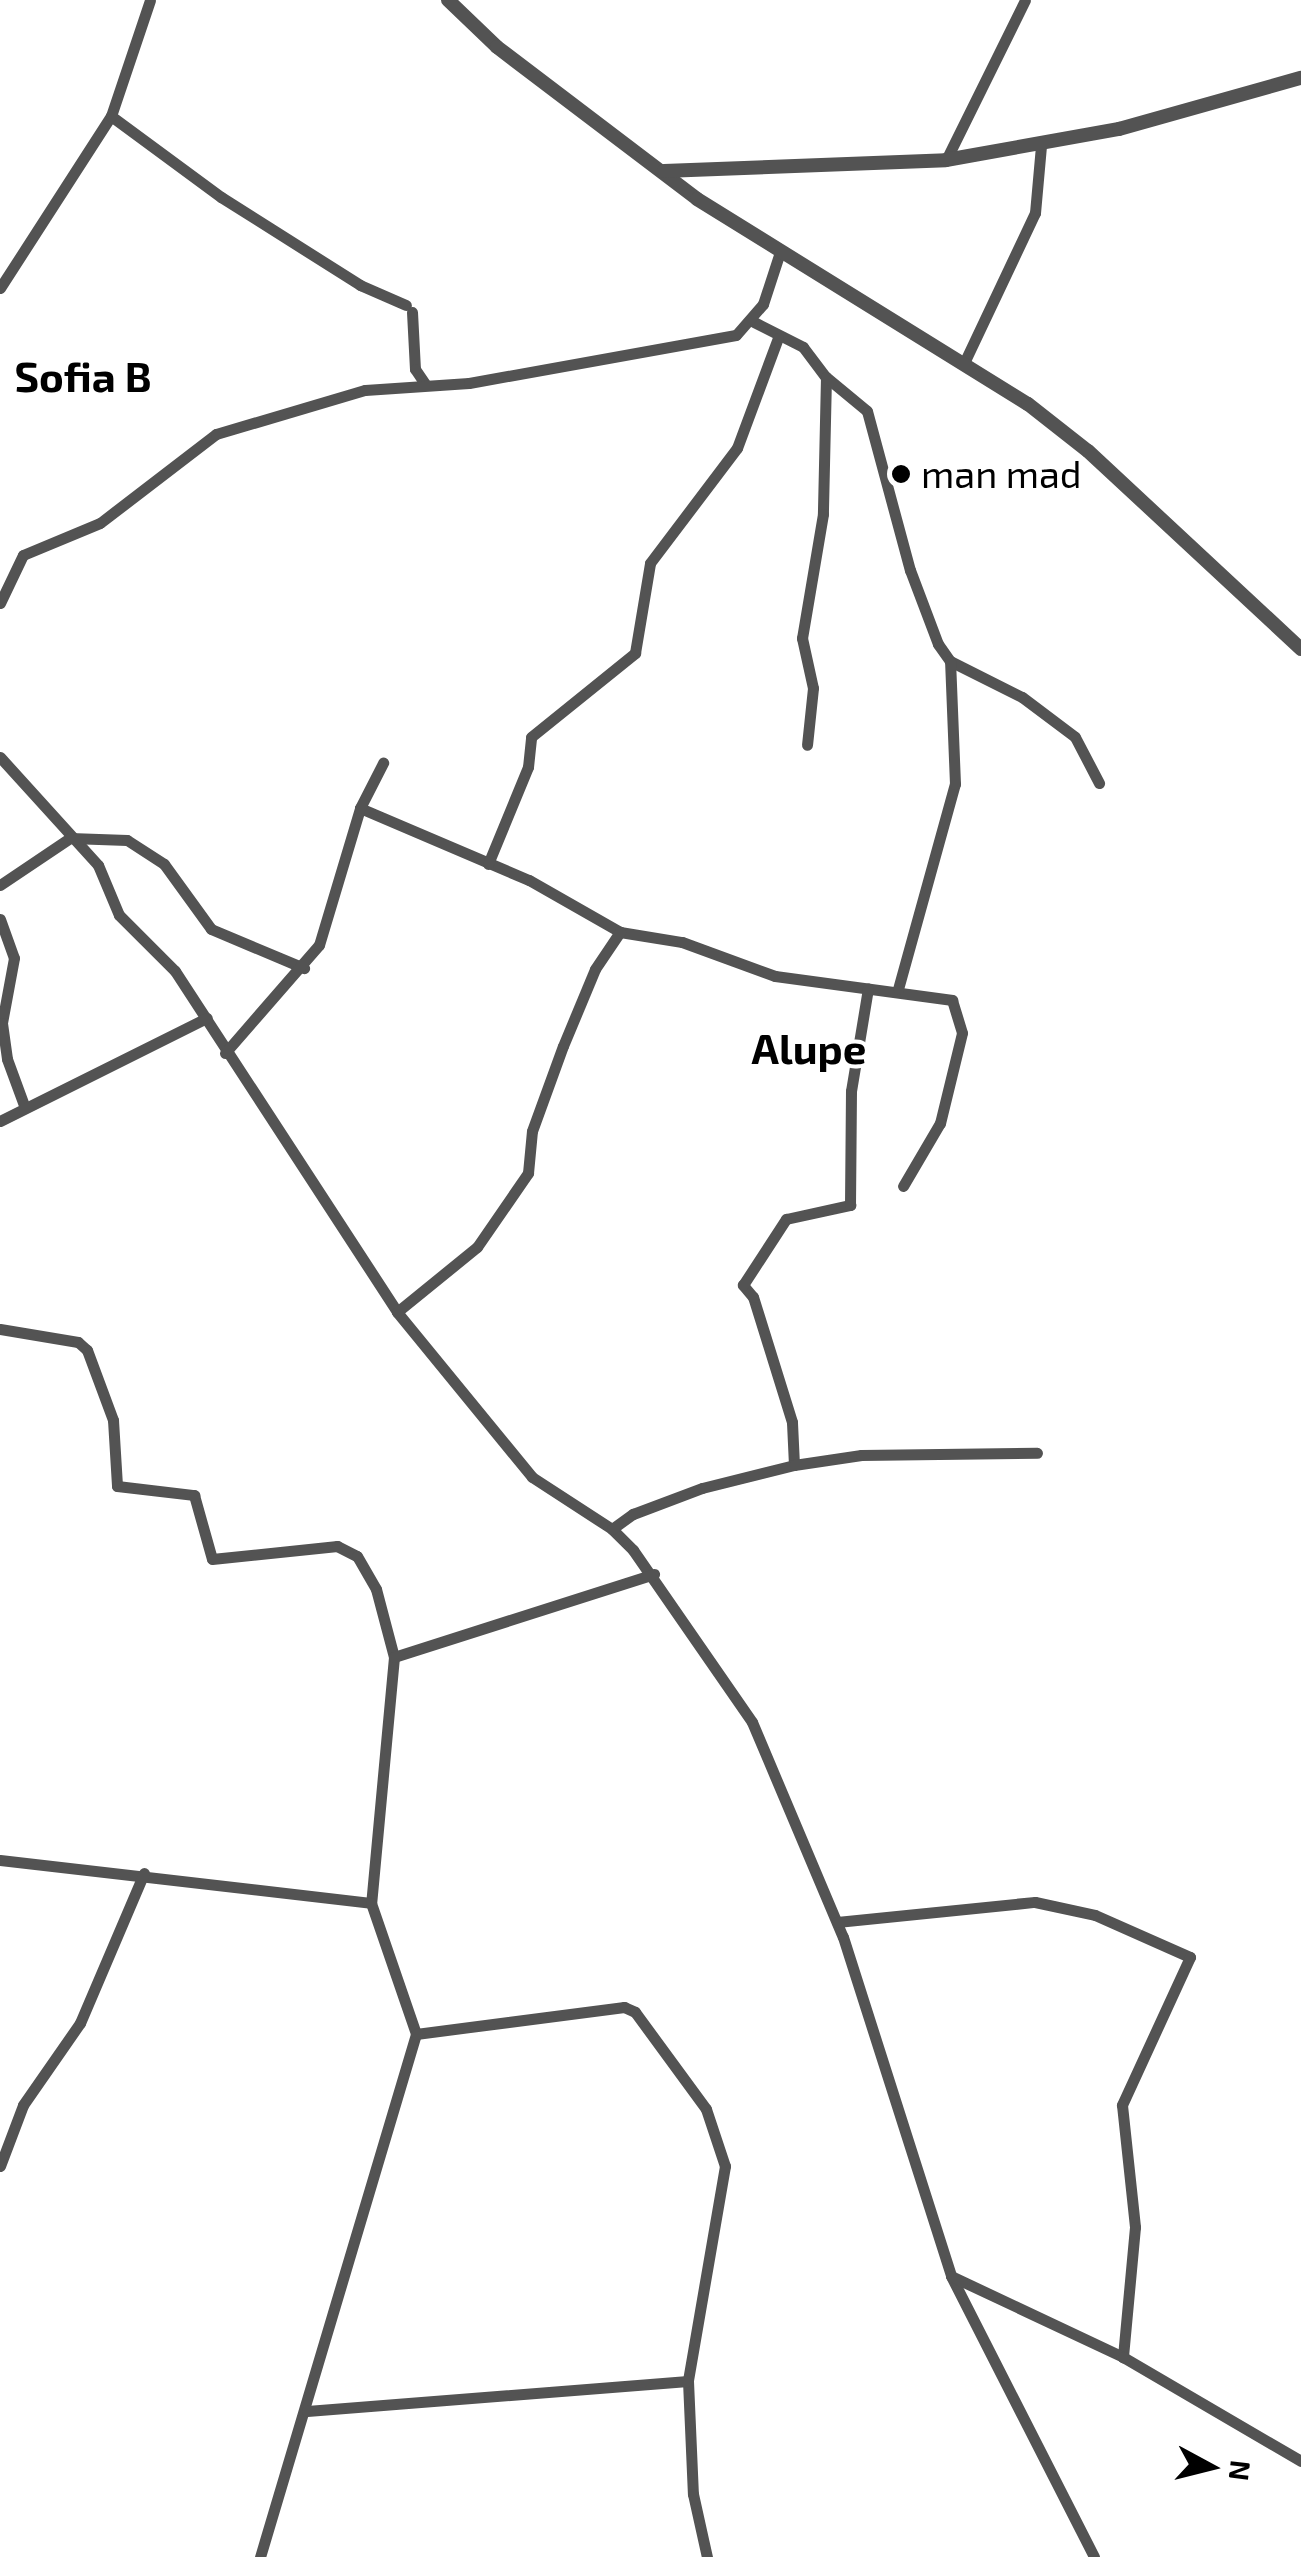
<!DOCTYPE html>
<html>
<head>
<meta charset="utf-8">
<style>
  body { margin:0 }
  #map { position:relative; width:1301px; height:2557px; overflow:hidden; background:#fff; font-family:"Exo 2",sans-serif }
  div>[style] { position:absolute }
  .minor>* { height:11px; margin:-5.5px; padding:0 5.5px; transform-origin:5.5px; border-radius:5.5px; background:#535353 }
  .tertiary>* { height:14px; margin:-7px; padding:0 7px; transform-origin:7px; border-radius:7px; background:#535353 }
  .dots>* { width:28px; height:28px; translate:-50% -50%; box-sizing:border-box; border:5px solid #fff; border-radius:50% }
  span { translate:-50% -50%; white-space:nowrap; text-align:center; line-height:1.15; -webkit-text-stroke:8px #fff; paint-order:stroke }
  .poi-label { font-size:38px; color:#000 }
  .left { translate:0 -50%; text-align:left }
  .quarter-label { font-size:42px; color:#000; font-weight:700 }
  .north { position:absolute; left:1161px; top:2417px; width:100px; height:100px; -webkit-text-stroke:8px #fff; paint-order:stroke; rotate:97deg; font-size:28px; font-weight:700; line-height:40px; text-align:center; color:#000 }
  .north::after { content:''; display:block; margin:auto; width:35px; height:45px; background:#000; clip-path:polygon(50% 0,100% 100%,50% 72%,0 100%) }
</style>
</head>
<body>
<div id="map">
  <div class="minor">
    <i style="left:111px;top:116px;width:137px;rotate:36.4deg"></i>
    <i style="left:221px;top:197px;width:165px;rotate:32.3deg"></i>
    <i style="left:360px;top:285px;width:50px;rotate:23.5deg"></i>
    <i style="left:946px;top:160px;width:178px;rotate:-63.7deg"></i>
    <i style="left:0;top:288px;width:205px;rotate:-57.2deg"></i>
    <i style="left:111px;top:116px;width:122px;rotate:-71.4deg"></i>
    <i style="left:412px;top:312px;width:57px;rotate:87deg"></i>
    <i style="left:415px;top:369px;width:18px;rotate:56deg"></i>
    <i style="left:754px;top:322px;width:55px;rotate:27deg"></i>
    <i style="left:803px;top:347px;width:38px;rotate:53deg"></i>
    <i style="left:826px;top:377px;width:137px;rotate:91.3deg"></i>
    <i style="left:823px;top:514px;width:126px;rotate:99.6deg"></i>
    <i style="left:802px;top:638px;width:51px;rotate:77.6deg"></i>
    <i style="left:813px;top:688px;width:57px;rotate:96deg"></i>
    <i style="left:964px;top:363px;width:166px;rotate:-64.7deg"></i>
    <i style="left:1035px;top:213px;width:67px;rotate:-84.9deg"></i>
    <i style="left:826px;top:377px;width:53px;rotate:39.7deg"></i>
    <i style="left:867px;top:411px;width:165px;rotate:74.9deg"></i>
    <i style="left:910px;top:570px;width:79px;rotate:69.3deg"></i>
    <i style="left:938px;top:644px;width:21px;rotate:55deg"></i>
    <i style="left:950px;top:661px;width:80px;rotate:26.6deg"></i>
    <i style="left:1022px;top:697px;width:66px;rotate:37deg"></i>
    <i style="left:1075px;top:737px;width:52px;rotate:62.4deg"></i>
    <i style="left:0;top:603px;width:53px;rotate:-64.4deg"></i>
    <i style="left:23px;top:555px;width:83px;rotate:-22.6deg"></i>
    <i style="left:100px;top:523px;width:146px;rotate:-37.5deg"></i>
    <i style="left:216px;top:434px;width:155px;rotate:-16.5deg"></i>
    <i style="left:365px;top:390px;width:104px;rotate:-3.9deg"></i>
    <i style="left:469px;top:383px;width:271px;rotate:-10.2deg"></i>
    <i style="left:736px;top:335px;width:41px;rotate:-48.9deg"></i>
    <i style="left:763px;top:304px;width:55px;rotate:-71.9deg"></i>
    <i style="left:0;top:757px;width:146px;rotate:47.8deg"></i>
    <i style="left:98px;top:865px;width:54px;rotate:67.2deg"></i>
    <i style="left:119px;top:915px;width:79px;rotate:45deg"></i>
    <i style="left:175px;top:971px;width:407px;rotate:56.9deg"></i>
    <i style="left:397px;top:1312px;width:213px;rotate:50.7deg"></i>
    <i style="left:532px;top:1477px;width:95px;rotate:33deg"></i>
    <i style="left:612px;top:1529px;width:30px;rotate:45deg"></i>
    <i style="left:633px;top:1550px;width:209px;rotate:55.3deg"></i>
    <i style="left:752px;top:1722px;width:233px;rotate:67.1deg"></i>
    <i style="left:843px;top:1937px;width:356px;rotate:72.3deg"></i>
    <i style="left:951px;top:2276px;width:315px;rotate:63deg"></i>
    <i style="left:360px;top:808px;width:184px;rotate:23.1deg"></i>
    <i style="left:529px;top:880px;width:105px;rotate:29.7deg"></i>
    <i style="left:620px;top:932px;width:63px;rotate:9.2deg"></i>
    <i style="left:682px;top:942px;width:99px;rotate:20.1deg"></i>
    <i style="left:775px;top:976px;width:179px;rotate:7.7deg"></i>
    <i style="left:952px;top:1000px;width:34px;rotate:73deg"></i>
    <i style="left:962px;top:1033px;width:93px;rotate:103.7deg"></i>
    <i style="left:940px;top:1123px;width:73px;rotate:120.4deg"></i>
    <i style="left:488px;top:864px;width:105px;rotate:-67.6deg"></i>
    <i style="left:528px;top:767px;width:30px;rotate:-84deg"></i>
    <i style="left:531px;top:737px;width:134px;rotate:-38.9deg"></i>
    <i style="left:635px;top:653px;width:91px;rotate:-80.5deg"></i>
    <i style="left:650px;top:563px;width:144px;rotate:-52.9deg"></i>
    <i style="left:737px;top:448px;width:117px;rotate:-69.6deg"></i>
    <i style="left:0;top:885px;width:84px;rotate:-33.9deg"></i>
    <i style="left:70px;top:838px;width:57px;rotate:2deg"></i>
    <i style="left:127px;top:840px;width:44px;rotate:33deg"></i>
    <i style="left:164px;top:864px;width:80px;rotate:54.1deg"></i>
    <i style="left:211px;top:929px;width:101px;rotate:22.8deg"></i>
    <i style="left:0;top:919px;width:41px;rotate:70.3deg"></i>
    <i style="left:14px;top:958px;width:66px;rotate:100.5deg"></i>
    <i style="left:2px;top:1023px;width:36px;rotate:82deg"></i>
    <i style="left:7px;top:1059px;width:52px;rotate:69.8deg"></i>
    <i style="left:898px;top:989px;width:213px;rotate:-74.5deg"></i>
    <i style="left:955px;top:784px;width:123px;rotate:-92.3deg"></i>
    <i style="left:225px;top:1053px;width:143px;rotate:-49deg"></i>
    <i style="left:319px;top:945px;width:143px;rotate:-73.3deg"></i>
    <i style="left:360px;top:808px;width:51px;rotate:-62.9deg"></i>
    <i style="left:0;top:1121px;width:231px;rotate:-26.5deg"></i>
    <i style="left:397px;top:1312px;width:103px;rotate:-39.1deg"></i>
    <i style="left:477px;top:1247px;width:90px;rotate:-55.4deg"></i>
    <i style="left:528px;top:1173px;width:42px;rotate:-84.6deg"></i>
    <i style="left:532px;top:1131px;width:90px;rotate:-70deg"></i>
    <i style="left:563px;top:1046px;width:83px;rotate:-67.4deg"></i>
    <i style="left:595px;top:969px;width:45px;rotate:-56deg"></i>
    <i style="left:0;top:1329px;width:79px;rotate:9.5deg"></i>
    <i style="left:78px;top:1342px;width:12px;rotate:42deg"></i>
    <i style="left:87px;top:1350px;width:75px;rotate:69.6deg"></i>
    <i style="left:113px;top:1420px;width:66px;rotate:86.5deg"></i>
    <i style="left:117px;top:1486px;width:78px;rotate:6.7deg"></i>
    <i style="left:194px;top:1495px;width:66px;rotate:74.3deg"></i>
    <i style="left:212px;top:1559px;width:126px;rotate:-5.9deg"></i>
    <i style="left:337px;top:1546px;width:22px;rotate:27deg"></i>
    <i style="left:357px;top:1556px;width:38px;rotate:60deg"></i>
    <i style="left:376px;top:1589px;width:70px;rotate:75.2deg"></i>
    <i style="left:394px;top:1657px;width:247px;rotate:95.3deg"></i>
    <i style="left:794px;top:1465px;width:43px;rotate:-92.7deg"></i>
    <i style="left:792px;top:1422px;width:131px;rotate:-107.3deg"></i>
    <i style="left:753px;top:1297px;width:16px;rotate:-130deg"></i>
    <i style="left:743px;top:1285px;width:79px;rotate:-56.9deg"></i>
    <i style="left:786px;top:1219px;width:66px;rotate:-12.3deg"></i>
    <i style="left:850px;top:1205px;width:114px;rotate:-89.5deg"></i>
    <i style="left:851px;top:1091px;width:104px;rotate:-80.6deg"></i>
    <i style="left:612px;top:1529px;width:26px;rotate:-36deg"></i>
    <i style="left:633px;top:1514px;width:74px;rotate:-20.6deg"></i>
    <i style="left:702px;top:1488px;width:95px;rotate:-14deg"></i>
    <i style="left:794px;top:1465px;width:68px;rotate:-8.5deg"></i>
    <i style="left:861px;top:1455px;width:176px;rotate:-0.7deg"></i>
    <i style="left:394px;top:1657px;width:273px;rotate:-17.7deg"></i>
    <i style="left:0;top:1860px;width:373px;rotate:6.6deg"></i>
    <i style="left:371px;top:1903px;width:139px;rotate:71deg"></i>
    <i style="left:416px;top:2034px;width:546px;rotate:106.61deg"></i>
    <i style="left:837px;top:1922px;width:199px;rotate:-5.8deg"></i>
    <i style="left:1035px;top:1902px;width:61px;rotate:12.2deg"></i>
    <i style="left:1095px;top:1915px;width:104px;rotate:23.9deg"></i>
    <i style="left:1190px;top:1957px;width:163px;rotate:114.7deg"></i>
    <i style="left:1122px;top:2105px;width:123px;rotate:83.9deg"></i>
    <i style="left:1135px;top:2227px;width:131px;rotate:95.3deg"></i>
    <i style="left:416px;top:2034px;width:210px;rotate:-7.4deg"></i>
    <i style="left:624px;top:2007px;width:12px;rotate:24deg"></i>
    <i style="left:635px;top:2012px;width:120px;rotate:53.8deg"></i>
    <i style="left:706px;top:2109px;width:60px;rotate:71.6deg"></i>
    <i style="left:725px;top:2166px;width:218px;rotate:99.8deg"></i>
    <i style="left:688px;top:2381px;width:113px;rotate:87.5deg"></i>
    <i style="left:693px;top:2494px;width:65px;rotate:77.5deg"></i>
    <i style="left:0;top:2166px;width:65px;rotate:-69.3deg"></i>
    <i style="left:23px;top:2105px;width:100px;rotate:-55.2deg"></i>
    <i style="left:80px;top:2023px;width:163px;rotate:-66.9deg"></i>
    <i style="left:951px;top:2276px;width:190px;rotate:25.2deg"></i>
    <i style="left:1123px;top:2357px;width:206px;rotate:30.3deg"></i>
    <i style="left:307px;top:2411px;width:382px;rotate:-4.5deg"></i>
  </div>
  <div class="tertiary">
    <i style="left:448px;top:0;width:68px;rotate:43.8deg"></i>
    <i style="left:497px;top:47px;width:251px;rotate:37.2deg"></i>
    <i style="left:697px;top:199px;width:389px;rotate:31.8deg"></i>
    <i style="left:1028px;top:404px;width:76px;rotate:38.1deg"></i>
    <i style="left:1088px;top:451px;width:291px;rotate:42.9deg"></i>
    <i style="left:664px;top:171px;width:282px;rotate:-2.2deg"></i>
    <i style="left:946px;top:160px;width:176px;rotate:-10.2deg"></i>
    <i style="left:1119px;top:129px;width:189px;rotate:-15.7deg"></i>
  </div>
  <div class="dots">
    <i style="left:901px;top:474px;background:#000"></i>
  </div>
  <div class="poi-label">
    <span class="left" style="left:921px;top:474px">man mad</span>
  </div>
  <div class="quarter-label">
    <span style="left:83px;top:375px">Sofia B</span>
    <span style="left:809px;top:1047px">Alupe</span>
  </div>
  <div class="north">N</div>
</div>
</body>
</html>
